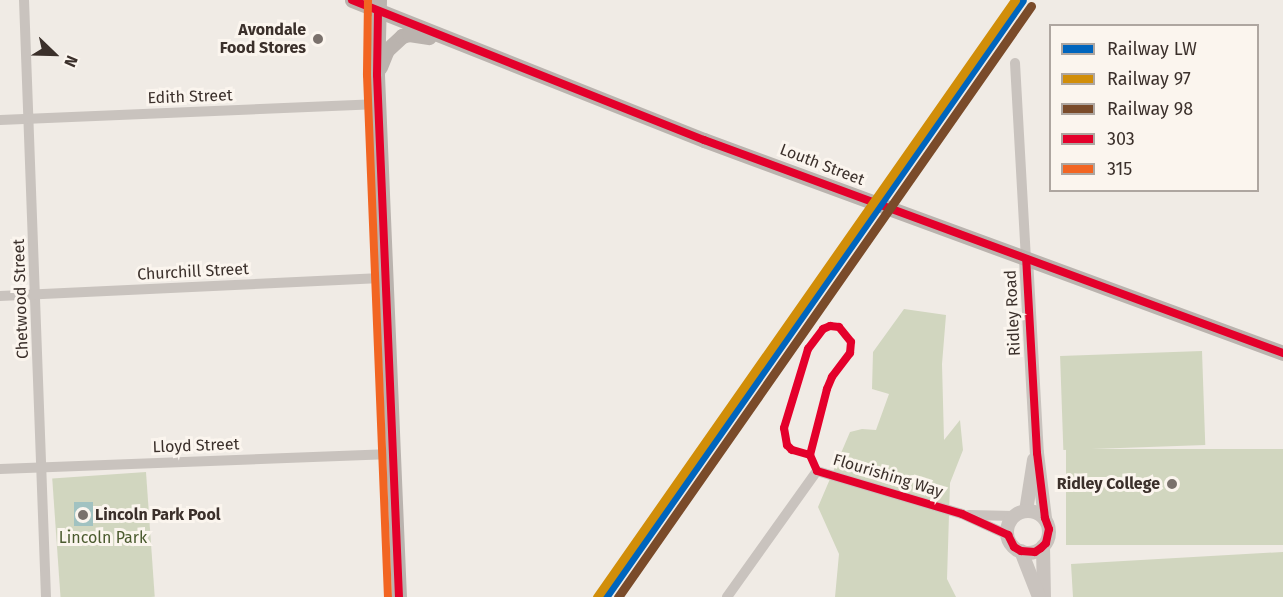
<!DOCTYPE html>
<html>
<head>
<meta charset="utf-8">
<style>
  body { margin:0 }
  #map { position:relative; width:1283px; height:597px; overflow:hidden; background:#f0ebe5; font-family:"Fira Sans",sans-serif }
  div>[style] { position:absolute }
  .green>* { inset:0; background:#d1d6bf; transform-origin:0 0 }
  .water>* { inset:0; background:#a1c2c1; transform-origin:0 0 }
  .minor>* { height:10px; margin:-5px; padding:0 5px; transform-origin:5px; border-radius:5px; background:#c9c3be }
  .tertiary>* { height:14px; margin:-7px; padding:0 7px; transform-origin:7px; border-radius:7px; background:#c9c3be }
  .tertiary>.ring { margin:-7px; padding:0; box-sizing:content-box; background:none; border:14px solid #c9c3be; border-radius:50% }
  .secondary>* { height:15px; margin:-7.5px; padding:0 7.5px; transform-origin:7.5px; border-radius:7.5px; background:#bab3ae }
  .bus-1>* { height:8px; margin:-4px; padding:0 4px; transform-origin:4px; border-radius:4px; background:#e4002b }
  .bus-2>* { height:8px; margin:-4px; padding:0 4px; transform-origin:4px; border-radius:4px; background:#f26522 }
  .rail-1>* { height:9px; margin:-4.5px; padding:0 4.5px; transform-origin:4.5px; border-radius:4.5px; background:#0065bd }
  .rail-2>* { height:9px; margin:-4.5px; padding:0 4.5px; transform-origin:4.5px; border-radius:4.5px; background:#d18e09 }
  .rail-3>* { height:9px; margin:-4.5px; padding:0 4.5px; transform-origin:4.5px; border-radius:4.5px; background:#7a4b2a }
  .dots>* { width:16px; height:16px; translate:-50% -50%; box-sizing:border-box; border:3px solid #fbf5ee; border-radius:50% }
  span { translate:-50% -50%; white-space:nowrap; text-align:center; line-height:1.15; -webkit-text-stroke:6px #fbf5ee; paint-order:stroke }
  .poi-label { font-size:16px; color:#3b302b; font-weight:700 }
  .right { translate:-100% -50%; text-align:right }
  .left { translate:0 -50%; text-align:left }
  .street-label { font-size:16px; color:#3b302b }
  .park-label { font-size:16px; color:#4a5a2e }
  .legend { position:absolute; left:1049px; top:24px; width:210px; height:168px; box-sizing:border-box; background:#fbf5ee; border:2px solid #aea6a0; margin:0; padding:8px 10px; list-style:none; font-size:18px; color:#3b302b }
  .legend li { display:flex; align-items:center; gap:12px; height:30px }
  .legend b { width:30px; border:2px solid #aea6a0 }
  .north { position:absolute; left:24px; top:24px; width:60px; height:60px; -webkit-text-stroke:4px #fbf5ee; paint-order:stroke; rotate:113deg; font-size:16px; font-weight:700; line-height:24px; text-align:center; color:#3b302b }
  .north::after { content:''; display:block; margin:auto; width:21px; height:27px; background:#3b302b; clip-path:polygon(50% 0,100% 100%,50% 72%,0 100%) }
</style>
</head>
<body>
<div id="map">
  <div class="green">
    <i style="clip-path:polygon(904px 309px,946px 315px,942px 364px,944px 440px,960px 420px,963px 450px,950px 483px,947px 579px,956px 597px,835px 597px,839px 554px,818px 507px,850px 432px,862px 429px,876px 430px,889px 394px,872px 389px,873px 352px)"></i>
    <i style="left:1202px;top:351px;width:94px;height:142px;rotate:88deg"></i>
    <i style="left:1283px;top:449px;width:96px;height:217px;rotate:90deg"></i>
    <i style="left:146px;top:472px;width:125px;height:94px;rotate:86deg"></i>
    <i style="clip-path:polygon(1283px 552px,1283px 597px,1073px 597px,1071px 564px)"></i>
  </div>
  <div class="water">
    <i style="left:74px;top:502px;width:19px;height:24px"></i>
  </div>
  <div class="minor">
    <i style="left:24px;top:0;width:597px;rotate:87.89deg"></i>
    <i style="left:1015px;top:63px;width:196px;rotate:86.8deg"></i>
    <i style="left:0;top:120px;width:380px;rotate:-2.4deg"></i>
    <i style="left:0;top:296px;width:387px;rotate:-2.7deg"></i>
    <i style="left:0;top:469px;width:392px;rotate:-2.2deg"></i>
    <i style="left:969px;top:515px;width:45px;rotate:1.3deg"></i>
    <i style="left:727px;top:597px;width:155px;rotate:-54.5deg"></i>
    <i style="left:817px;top:471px;width:151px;rotate:16.5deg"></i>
    <i style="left:962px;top:514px;width:51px;rotate:24.5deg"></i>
  </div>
  <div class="tertiary">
    <i style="left:1026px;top:259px;width:194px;rotate:86.8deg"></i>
    <i style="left:1037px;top:453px;width:65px;rotate:83deg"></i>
    <i style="left:1026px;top:511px;width:52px;rotate:-81.1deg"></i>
    <i class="ring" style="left:1007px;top:511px;width:28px;height:28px"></i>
    <i style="left:1043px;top:546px;width:51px;rotate:88.9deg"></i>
    <i style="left:1021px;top:551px;width:49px;rotate:68.6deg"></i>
  </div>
  <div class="secondary">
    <i style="left:352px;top:0;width:379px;rotate:21.7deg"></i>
    <i style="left:704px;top:140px;width:617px;rotate:20.2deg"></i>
    <i style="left:379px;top:0;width:75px;rotate:91.5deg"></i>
    <i style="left:377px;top:75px;width:522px;rotate:87.59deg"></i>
    <i style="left:380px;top:67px;width:18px;rotate:-68deg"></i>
    <i style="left:387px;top:50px;width:21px;rotate:-43deg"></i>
    <i style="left:402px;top:36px;width:7px;rotate:-16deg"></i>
    <i style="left:409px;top:34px;width:20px;rotate:9deg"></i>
  </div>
  <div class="bus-1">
    <i style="left:352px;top:0;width:379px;rotate:21.7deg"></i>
    <i style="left:704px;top:140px;width:617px;rotate:20.2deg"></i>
    <i style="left:378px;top:11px;width:64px;rotate:90.9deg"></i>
    <i style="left:377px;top:75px;width:522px;rotate:87.59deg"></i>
    <i style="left:830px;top:326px;width:9px;rotate:6deg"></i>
    <i style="left:839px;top:327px;width:19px;rotate:51deg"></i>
    <i style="left:851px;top:342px;width:11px;rotate:95deg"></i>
    <i style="left:850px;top:353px;width:30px;rotate:127deg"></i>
    <i style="left:832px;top:377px;width:13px;rotate:113deg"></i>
    <i style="left:827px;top:389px;width:68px;rotate:104.4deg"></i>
    <i style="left:810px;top:455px;width:19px;rotate:-164deg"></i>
    <i style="left:792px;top:450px;width:7px;rotate:-135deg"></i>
    <i style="left:787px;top:445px;width:17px;rotate:-100deg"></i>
    <i style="left:784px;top:428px;width:83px;rotate:-73.1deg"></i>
    <i style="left:808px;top:349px;width:25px;rotate:-53deg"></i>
    <i style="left:823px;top:329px;width:8px;rotate:-23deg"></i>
    <i style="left:810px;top:455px;width:17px;rotate:66deg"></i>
    <i style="left:817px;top:471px;width:151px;rotate:16.5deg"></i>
    <i style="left:962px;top:514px;width:51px;rotate:24.5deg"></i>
    <i style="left:1008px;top:535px;width:13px;rotate:63deg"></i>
    <i style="left:1014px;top:547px;width:8px;rotate:30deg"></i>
    <i style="left:1021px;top:551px;width:14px;rotate:4deg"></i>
    <i style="left:1035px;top:552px;width:7px;rotate:-34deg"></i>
    <i style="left:1041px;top:548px;width:7px;rotate:-45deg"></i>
    <i style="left:1046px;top:543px;width:14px;rotate:-78deg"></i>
    <i style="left:1049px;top:529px;width:12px;rotate:-110deg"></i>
    <i style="left:1045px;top:518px;width:65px;rotate:-97deg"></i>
    <i style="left:1037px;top:453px;width:194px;rotate:-93.2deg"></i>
  </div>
  <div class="bus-2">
    <i style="left:368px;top:0;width:75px;rotate:90.8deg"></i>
    <i style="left:367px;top:75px;width:522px;rotate:87.7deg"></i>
  </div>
  <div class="rail-1">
    <i style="left:605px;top:597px;width:728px;rotate:-55.07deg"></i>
  </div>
  <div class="rail-2">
    <i style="left:597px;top:597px;width:729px;rotate:-55deg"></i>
  </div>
  <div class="rail-3">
    <i style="left:618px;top:597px;width:721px;rotate:-55.05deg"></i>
  </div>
  <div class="dots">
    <i style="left:318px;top:39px;background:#7a716c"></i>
    <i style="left:1172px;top:484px;background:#7a716c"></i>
    <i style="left:83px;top:515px;background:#7a716c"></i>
  </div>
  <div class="poi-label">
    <span class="right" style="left:306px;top:39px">Avondale<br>Food Stores</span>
    <span class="right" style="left:1160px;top:484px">Ridley College</span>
    <span class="left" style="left:95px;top:515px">Lincoln Park Pool</span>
  </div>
  <div class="street-label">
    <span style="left:190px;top:97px;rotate:-2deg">Edith Street</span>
    <span style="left:822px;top:165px;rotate:21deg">Louth Street</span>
    <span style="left:193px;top:272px;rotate:-3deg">Churchill Street</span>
    <span style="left:21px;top:299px;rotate:-92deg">Chetwood Street</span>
    <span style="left:1013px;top:313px;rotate:-93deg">Ridley Road</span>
    <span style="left:196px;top:446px;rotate:-2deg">Lloyd Street</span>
    <span style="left:888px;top:476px;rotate:17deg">Flourishing Way</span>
  </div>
  <div class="park-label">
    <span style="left:103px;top:538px">Lincoln Park</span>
  </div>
  <ul class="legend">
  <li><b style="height:8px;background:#0065bd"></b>Railway LW</li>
  <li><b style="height:8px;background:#d18e09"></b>Railway 97</li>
  <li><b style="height:8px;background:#7a4b2a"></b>Railway 98</li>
  <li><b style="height:8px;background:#e4002b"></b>303</li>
  <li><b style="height:8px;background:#f26522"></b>315</li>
  </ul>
  <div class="north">N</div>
</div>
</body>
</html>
